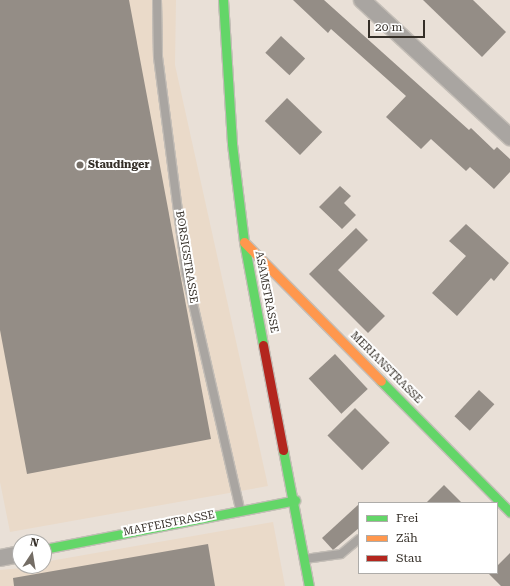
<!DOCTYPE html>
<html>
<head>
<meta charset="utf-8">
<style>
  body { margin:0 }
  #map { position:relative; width:510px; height:586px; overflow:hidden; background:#e9e0d7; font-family:"Roboto Serif",serif }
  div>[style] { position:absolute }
  .built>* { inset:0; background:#eadac9 }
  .building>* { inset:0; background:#948d86; transform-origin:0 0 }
  .roads { filter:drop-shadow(1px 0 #c3bdb6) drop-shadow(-1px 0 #c3bdb6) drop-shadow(0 1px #c3bdb6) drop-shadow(0 -1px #c3bdb6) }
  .lane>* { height:8px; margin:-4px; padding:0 4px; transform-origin:4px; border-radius:4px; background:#a9a5a1 }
  .street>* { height:16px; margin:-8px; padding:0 8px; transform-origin:8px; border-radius:8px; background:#a9a5a1 }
  .fast>* { height:9px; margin:-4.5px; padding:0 4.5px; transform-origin:4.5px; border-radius:4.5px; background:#63d668 }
  .slow>* { height:9px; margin:-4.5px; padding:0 4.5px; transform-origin:4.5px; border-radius:4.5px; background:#ff974d }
  .jam>* { height:9px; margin:-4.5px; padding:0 4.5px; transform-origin:4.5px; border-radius:4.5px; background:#b3261e }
  .dots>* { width:11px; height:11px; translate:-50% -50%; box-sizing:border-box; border:2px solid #fff; border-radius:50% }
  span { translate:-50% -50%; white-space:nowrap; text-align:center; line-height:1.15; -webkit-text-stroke:4px #fff; paint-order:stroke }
  .poi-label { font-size:11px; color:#352f28; font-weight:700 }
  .left { translate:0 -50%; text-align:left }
  .street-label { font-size:11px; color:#352f28 }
  .legend { position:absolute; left:358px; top:502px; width:140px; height:72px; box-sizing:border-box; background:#fff; border:1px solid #aeaca9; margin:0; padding:5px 7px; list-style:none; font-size:12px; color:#352f28 }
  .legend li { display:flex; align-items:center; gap:8px; height:20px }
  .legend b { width:20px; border:1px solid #aeaca9 }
  .north { position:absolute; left:12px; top:534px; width:40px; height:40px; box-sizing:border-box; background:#fff; border:1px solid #aeaca9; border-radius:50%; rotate:12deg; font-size:11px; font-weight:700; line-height:16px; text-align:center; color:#352f28 }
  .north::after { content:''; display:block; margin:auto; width:14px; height:18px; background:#746d65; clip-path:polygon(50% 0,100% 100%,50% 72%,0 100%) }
  .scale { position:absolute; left:368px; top:20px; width:57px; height:18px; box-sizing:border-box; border:2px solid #352f28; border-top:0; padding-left:5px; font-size:12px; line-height:14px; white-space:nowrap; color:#352f28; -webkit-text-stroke:3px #fff; paint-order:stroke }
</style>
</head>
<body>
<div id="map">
  <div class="built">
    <i style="clip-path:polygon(0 0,176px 0,175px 65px,268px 486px,10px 532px,0 482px)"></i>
    <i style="clip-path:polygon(273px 522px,285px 586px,0 586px,0 570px,44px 566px,44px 562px)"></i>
  </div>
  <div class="building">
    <i style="clip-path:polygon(0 0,129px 0,211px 439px,27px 474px,0 330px)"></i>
    <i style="clip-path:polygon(293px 0,324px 0,469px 130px,471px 128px,494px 150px,497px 147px,510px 159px,510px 172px,494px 189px,470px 167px,466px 171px,431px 139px,421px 149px,386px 117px,406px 96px,331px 29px,328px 33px)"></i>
    <i style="clip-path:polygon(423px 0,473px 0,506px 32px,482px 57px)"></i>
    <i style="left:281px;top:36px;width:33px;height:23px;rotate:43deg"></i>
    <i style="left:287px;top:98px;width:49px;height:32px;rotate:44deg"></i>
    <i style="clip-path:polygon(340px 186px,351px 196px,344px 203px,356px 215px,342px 229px,319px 207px)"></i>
    <i style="clip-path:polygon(466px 224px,509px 263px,494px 281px,491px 278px,457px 316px,432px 293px,466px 256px,449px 241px)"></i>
    <i style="clip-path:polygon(356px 228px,368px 240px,338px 270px,385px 316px,368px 333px,309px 274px)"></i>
    <i style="left:335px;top:354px;width:48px;height:36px;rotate:47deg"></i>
    <i style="left:479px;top:390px;width:21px;height:36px;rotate:43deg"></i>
    <i style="left:355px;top:408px;width:49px;height:39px;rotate:45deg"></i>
    <i style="clip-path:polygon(444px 485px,462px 503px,426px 503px)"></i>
    <i style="clip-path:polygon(359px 504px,359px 528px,333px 550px,322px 538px)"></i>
    <i style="clip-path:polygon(208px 544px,215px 586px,14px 586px,13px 578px)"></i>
    <i style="clip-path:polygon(510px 553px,510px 586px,501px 586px,489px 574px,497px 573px,497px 566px)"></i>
  </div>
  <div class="roads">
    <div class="lane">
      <i style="left:157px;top:0;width:57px;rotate:89deg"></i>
      <i style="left:158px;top:57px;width:218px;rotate:82.6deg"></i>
      <i style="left:186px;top:273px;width:242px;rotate:77.1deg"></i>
      <i style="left:305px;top:559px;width:36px;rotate:-8deg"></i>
      <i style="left:341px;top:554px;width:23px;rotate:-40deg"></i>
    </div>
    <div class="street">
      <i style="left:362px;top:0;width:202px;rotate:42.8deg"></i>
      <i style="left:0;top:558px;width:20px;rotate:-11deg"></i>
    </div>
    <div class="fast">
      <i style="left:223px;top:0;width:144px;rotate:86.4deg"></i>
      <i style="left:232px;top:144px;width:99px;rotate:83deg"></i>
      <i style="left:244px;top:242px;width:105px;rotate:79.5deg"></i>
      <i style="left:381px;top:381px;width:184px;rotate:45.4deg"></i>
      <i style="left:283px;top:450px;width:138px;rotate:79.2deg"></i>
      <i style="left:44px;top:549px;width:256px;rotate:-11deg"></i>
    </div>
    <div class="slow">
      <i style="left:244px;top:242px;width:195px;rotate:45.4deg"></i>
    </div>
    <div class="jam">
      <i style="left:263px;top:345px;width:107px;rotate:79.2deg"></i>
    </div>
  </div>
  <div class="dots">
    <i style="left:80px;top:165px;background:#746d65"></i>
  </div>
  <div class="poi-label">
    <span class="left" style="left:88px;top:165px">Staudinger</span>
  </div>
  <div class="street-label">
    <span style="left:186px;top:257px;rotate:81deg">BORSIGSTRASSE</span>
    <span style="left:266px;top:292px;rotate:79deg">ASAMSTRASSE</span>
    <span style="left:386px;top:368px;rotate:45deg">MERIANSTRASSE</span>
    <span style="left:169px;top:524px;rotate:-11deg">MAFFEISTRASSE</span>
  </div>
  <ul class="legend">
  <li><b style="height:5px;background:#63d668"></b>Frei</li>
  <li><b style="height:5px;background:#ff974d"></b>Zäh</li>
  <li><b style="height:5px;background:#b3261e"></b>Stau</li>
  </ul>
  <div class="north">N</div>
  <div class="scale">20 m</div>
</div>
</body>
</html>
